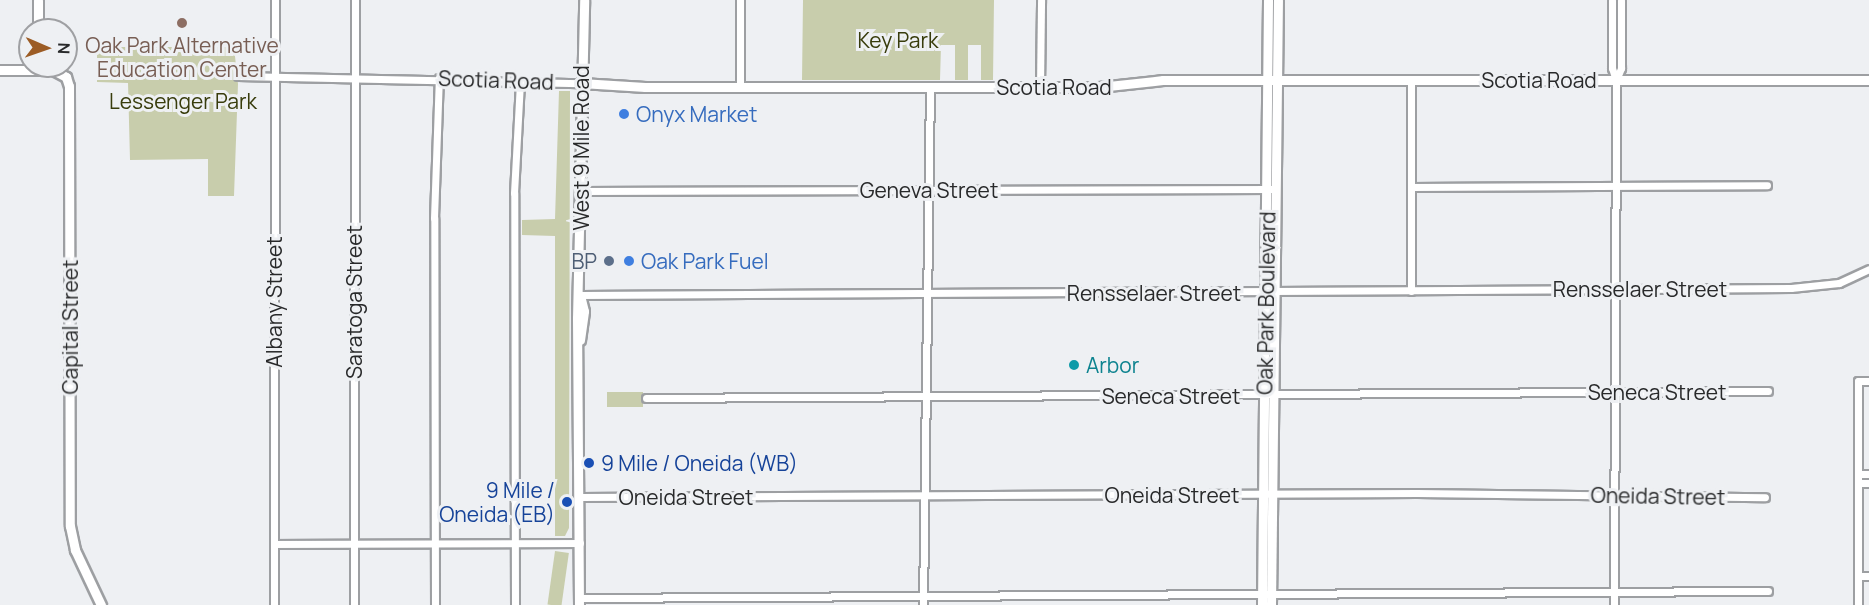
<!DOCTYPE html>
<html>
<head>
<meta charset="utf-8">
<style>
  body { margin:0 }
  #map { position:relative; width:1869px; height:605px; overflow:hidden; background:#eef0f3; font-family:Manrope,sans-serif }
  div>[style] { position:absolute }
  .green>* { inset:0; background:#c8cdac; transform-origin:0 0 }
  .roads { filter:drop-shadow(2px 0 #9d9fa2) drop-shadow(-2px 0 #9d9fa2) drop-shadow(0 2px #9d9fa2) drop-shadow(0 -2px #9d9fa2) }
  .street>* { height:7px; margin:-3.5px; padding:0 3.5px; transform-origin:3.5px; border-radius:3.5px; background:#fff }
  .secondary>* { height:9px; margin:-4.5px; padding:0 4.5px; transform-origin:4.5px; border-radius:4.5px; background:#fff }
  .dots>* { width:16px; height:16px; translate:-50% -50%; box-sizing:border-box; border:3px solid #eef0f3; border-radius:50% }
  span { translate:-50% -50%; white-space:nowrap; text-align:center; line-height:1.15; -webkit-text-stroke:6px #eef0f3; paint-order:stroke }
  .park-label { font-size:21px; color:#383c0c }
  .education-label { font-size:21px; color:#785e54 }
  .street-label { font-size:21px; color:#28292a }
  .shop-label { font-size:21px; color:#366cbe }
  .left { translate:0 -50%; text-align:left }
  .service-label { font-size:21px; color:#4e5e75 }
  .right { translate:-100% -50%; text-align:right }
  .culture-label { font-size:21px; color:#0d838f }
  .transit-label { font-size:21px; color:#164399 }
  .north { position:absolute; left:18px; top:18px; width:60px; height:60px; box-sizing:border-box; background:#eef0f3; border:2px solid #9fa0a3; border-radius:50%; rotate:92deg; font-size:16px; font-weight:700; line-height:24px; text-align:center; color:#28292a }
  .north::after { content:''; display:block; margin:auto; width:21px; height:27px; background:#9c5c25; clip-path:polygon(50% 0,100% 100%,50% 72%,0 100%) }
</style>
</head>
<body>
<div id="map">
  <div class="green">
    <i style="clip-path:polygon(803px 0,994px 0,993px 80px,981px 80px,981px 45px,968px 45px,968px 80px,955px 80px,955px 45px,941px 45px,940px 80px,802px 80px)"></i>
    <i style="clip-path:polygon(97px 47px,234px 47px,238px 84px,234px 196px,208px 196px,208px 159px,130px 160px,128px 83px,97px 82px)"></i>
    <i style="clip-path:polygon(559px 91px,570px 91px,569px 528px,565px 536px,555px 536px,555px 236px,522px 235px,522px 220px,555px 219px)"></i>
    <i style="left:607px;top:392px;width:36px;height:15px"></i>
    <i style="left:555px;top:551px;width:14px;height:54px;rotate:8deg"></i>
  </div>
  <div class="roads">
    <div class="street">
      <i style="left:1612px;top:0;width:68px;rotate:90deg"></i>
      <i style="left:1612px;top:68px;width:13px;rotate:72deg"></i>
      <i style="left:1616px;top:80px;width:13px;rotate:-67deg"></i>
      <i style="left:1621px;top:68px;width:68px;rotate:-90deg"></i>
      <i style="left:238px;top:76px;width:343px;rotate:1.2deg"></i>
      <i style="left:740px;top:87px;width:87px;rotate:-90deg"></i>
      <i style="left:1040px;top:87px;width:87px;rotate:-89.3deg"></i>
      <i style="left:1411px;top:187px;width:356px;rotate:-0.3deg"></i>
      <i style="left:581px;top:191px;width:690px;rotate:-0.17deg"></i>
      <i style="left:1411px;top:291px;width:211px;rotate:-90deg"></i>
      <i style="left:580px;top:295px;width:1211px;rotate:-0.33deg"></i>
      <i style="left:1791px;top:288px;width:48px;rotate:-5.9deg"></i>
      <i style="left:1839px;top:283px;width:33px;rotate:-25deg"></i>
      <i style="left:646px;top:398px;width:1122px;rotate:-0.36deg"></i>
      <i style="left:1858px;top:474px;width:11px"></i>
      <i style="left:1858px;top:483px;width:11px"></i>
      <i style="left:580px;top:497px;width:837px;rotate:-0.27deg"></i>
      <i style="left:1417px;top:493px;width:348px;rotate:0.7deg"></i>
      <i style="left:274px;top:544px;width:306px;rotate:-0.2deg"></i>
      <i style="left:1858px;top:576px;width:11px"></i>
      <i style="left:579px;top:598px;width:1189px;rotate:-0.34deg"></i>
      <i style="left:274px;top:605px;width:605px;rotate:-89.91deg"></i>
      <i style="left:354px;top:605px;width:605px;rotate:-89.91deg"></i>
      <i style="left:435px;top:605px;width:387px;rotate:-90.1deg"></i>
      <i style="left:434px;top:218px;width:140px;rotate:-88deg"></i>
      <i style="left:515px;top:605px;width:412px;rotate:-90.1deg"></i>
      <i style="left:514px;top:193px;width:112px;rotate:-86.9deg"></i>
      <i style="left:923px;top:605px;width:518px;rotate:-89.23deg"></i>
      <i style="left:1614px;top:605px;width:525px;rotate:-89.78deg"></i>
      <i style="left:1858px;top:605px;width:224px;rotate:-90deg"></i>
      <i style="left:1858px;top:381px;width:11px"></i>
    </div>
    <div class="secondary">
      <i style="left:38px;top:30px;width:30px;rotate:-90deg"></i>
      <i style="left:0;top:70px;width:53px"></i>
      <i style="left:53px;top:70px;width:15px;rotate:28deg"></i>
      <i style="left:66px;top:77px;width:9px;rotate:72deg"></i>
      <i style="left:69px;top:86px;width:440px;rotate:89.9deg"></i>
      <i style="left:70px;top:526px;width:25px;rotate:78deg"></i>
      <i style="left:75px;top:550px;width:61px;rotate:64.7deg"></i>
      <i style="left:581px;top:83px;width:64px;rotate:3.6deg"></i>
      <i style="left:645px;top:87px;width:454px"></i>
      <i style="left:1099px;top:87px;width:64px;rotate:-6.2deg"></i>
      <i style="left:1163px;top:80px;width:706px"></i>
      <i style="left:580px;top:340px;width:29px;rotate:-82deg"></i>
      <i style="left:584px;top:311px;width:16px;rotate:-104deg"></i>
      <i style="left:579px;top:605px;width:287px;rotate:-90.4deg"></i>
      <i style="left:577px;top:318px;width:318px;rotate:-88.7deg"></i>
      <i style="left:1262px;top:605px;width:605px;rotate:-89.43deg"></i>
      <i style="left:1271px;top:605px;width:605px;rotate:-89.34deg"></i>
    </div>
  </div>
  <div class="dots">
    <i style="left:182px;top:23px;background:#8d6e63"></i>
    <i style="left:624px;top:114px;background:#3f7fe0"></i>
    <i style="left:609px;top:261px;background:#5c6f8a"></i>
    <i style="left:629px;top:261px;background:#3f7fe0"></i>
    <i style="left:1074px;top:365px;background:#0f9aa8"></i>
    <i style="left:589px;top:463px;background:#1a4fb4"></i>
    <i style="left:567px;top:502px;background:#1a4fb4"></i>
  </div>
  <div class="park-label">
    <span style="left:898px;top:40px">Key Park</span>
    <span style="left:183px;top:101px">Lessenger Park</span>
  </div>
  <div class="education-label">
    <span style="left:182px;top:57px">Oak Park Alternative<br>Education Center</span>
  </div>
  <div class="street-label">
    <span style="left:496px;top:80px;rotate:2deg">Scotia Road</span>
    <span style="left:1539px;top:80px">Scotia Road</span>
    <span style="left:1054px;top:87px">Scotia Road</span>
    <span style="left:581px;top:148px;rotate:-90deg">West 9 Mile Road</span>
    <span style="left:929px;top:190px">Geneva Street</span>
    <span style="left:1640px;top:289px">Rensselaer Street</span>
    <span style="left:1154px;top:293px">Rensselaer Street</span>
    <span style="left:274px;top:302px;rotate:-90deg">Albany Street</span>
    <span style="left:354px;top:302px;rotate:-90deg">Saratoga Street</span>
    <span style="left:1266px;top:303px;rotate:-89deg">Oak Park Boulevard</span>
    <span style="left:70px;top:327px;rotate:-90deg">Capital Street</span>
    <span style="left:1657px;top:392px">Seneca Street</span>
    <span style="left:1171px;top:396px">Seneca Street</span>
    <span style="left:1172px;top:495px">Oneida Street</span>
    <span style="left:1658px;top:496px;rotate:1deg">Oneida Street</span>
    <span style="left:686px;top:497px">Oneida Street</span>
  </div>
  <div class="shop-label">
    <span class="left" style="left:636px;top:114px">Onyx Market</span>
    <span class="left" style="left:641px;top:261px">Oak Park Fuel</span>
  </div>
  <div class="service-label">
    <span class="right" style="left:597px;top:261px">BP</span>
  </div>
  <div class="culture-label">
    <span class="left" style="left:1086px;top:365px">Arbor</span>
  </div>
  <div class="transit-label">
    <span class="left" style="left:601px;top:463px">9 Mile / Oneida (WB)</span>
    <span class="right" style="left:555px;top:502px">9 Mile /<br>Oneida (EB)</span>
  </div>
  <div class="north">N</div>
</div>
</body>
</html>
